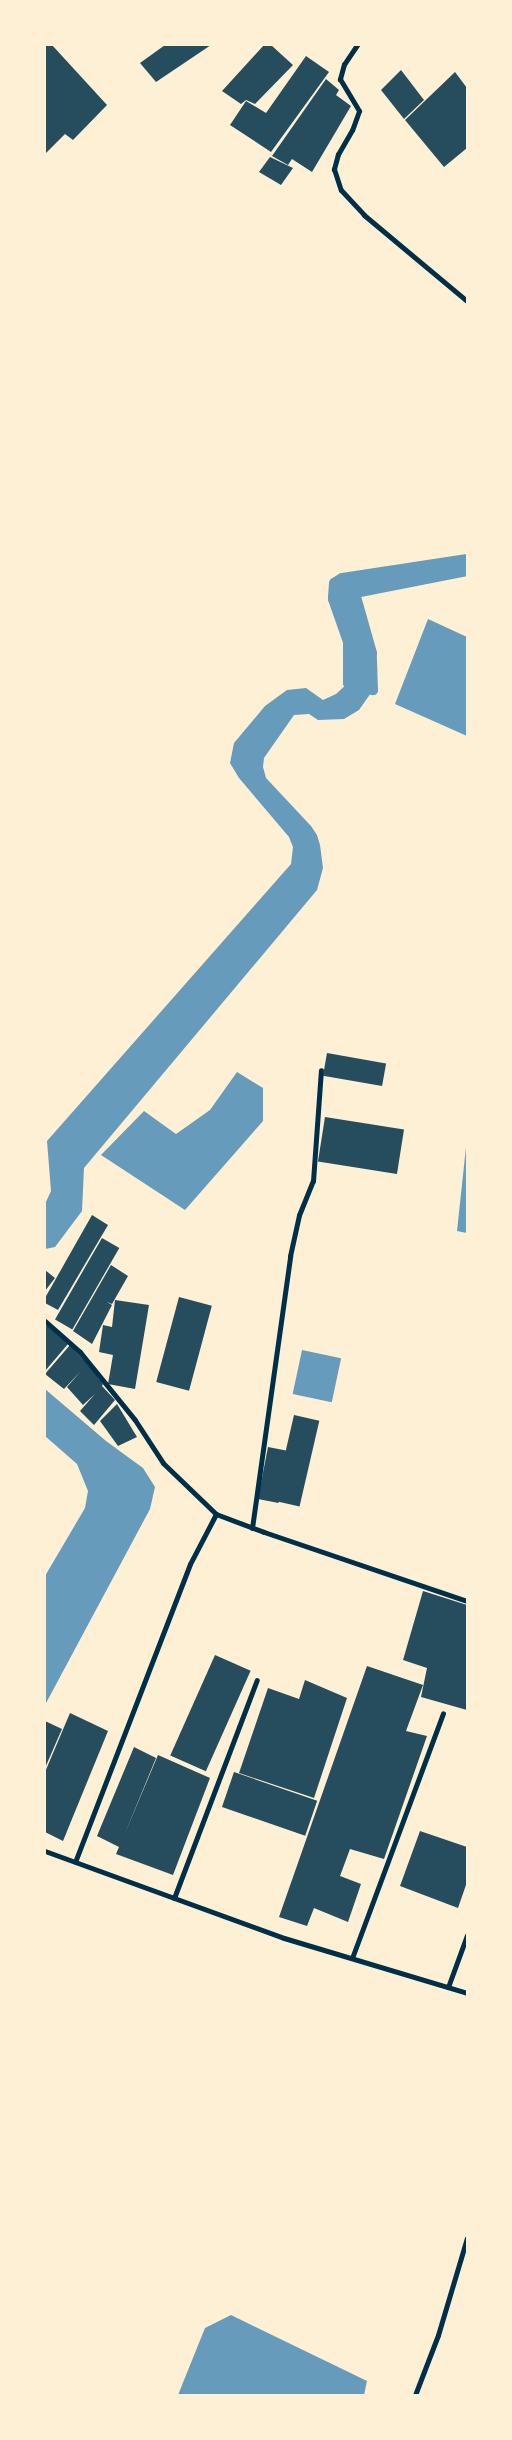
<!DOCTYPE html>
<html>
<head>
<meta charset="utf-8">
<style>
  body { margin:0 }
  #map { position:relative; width:512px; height:2440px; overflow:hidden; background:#fdf0d5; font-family:"DM Sans",sans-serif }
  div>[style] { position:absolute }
  .water>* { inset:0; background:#669bbc; transform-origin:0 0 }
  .stream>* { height:10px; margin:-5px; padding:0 5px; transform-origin:5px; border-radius:5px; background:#669bbc }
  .building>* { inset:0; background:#264d5e; transform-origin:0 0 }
  .minor>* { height:5px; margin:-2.5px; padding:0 2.5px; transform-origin:2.5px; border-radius:2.5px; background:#003049 }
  span { translate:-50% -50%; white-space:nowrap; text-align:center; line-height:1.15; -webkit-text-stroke:5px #fdf0d5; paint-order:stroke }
  .frame { position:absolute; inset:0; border:46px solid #fdf0d5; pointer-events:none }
</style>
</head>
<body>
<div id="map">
  <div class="water">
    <i style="clip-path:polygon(467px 559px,467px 571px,355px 594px,372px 653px,373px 690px,359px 710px,344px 719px,318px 720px,309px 714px,294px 715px,264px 758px,263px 767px,266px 778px,311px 826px,317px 835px,320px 845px,323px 868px,317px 890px,84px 1168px,82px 1211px,55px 1247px,45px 1249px,45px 1204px,51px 1191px,47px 1141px,291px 864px,293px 847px,289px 837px,239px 778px,230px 763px,234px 743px,265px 706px,287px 690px,306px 688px,323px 700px,336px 694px,348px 683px,348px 642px,333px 599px,334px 583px,342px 578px)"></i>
    <i style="clip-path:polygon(428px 619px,467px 637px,467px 736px,395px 704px)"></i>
    <i style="clip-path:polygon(237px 1072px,263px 1088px,263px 1121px,185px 1210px,101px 1155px,144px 1111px,176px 1134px,210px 1110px)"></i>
    <i style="clip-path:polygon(467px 1138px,467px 1233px,457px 1231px)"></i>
    <i style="left:302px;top:1350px;width:40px;height:45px;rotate:12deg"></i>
    <i style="clip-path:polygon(45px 1389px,106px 1441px,143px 1468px,155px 1487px,150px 1509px,45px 1705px,45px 1576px,85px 1508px,88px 1491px,77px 1464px,45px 1436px)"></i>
    <i style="clip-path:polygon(231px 2315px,367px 2381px,364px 2395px,178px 2395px,205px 2328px)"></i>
  </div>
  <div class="stream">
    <i style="left:467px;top:559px;width:126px;rotate:171.4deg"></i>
    <i style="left:342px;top:578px;width:9px;rotate:148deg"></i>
    <i style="left:334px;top:583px;width:16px;rotate:94deg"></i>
    <i style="left:333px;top:599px;width:46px;rotate:70.8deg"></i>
    <i style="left:348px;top:642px;width:41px;rotate:90deg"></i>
    <i style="left:348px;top:683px;width:26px;rotate:16deg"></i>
    <i style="left:373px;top:690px;width:37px;rotate:-92deg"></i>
    <i style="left:372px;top:653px;width:62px;rotate:-105.8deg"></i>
    <i style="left:355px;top:593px;width:114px;rotate:-11.1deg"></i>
  </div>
  <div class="building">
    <i style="clip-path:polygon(45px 45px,52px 45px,107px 105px,73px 140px,65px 134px,45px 154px)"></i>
    <i style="clip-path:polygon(165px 45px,211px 45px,156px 82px,140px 63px)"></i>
    <i style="clip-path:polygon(264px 45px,271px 45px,293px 65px,255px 104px,246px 100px,241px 104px,222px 91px)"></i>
    <i style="clip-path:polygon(306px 56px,329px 72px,271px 152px,230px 125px,246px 101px,266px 113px)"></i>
    <i style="clip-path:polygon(401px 70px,424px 100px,404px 119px,381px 90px)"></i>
    <i style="clip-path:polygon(455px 72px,467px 88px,467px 148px,444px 167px,405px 120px)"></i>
    <i style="clip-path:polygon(326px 79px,339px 90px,336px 95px,351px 106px,312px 172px,292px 159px,288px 165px,272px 156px)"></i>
    <i style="clip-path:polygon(270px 157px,293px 168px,281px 185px,259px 172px)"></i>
    <i style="left:327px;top:1053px;width:60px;height:23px;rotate:10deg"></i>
    <i style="left:325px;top:1117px;width:80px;height:45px;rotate:9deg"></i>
    <i style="clip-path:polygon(92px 1215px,108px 1225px,58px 1310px,45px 1303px,45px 1298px)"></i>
    <i style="left:102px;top:1238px;width:20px;height:94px;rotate:30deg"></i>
    <i style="clip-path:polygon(111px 1265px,128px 1276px,112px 1304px,107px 1302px,112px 1305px,92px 1344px,73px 1331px)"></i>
    <i style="clip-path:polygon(45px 1270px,55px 1278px,45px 1291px)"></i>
    <i style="left:179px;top:1297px;width:34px;height:88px;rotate:15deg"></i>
    <i style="clip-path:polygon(115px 1300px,149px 1305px,135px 1389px,108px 1384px,113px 1355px,99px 1352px,103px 1325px,112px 1327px)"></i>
    <i style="clip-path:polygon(47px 1325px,68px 1344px,45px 1371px,45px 1328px)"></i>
    <i style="clip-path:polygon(70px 1345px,87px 1363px,103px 1384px,102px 1386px,115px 1400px,94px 1425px,80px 1411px,95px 1394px,83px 1405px,67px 1387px,81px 1371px,64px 1389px,45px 1374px)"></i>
    <i style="clip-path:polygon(117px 1404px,137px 1437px,118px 1446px,100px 1421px)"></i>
    <i style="left:294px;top:1415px;width:26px;height:88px;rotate:13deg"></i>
    <i style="left:268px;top:1447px;width:21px;height:53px;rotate:11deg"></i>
    <i style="clip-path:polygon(423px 1591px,467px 1605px,467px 1710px,421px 1697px,427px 1668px,403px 1660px)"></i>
    <i style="left:215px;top:1655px;width:39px;height:110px;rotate:24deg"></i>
    <i style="clip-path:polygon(367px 1666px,423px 1685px,406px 1731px,427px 1736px,384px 1859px,350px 1849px,340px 1876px,361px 1884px,348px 1922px,314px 1908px,307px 1926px,279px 1917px)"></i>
    <i style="clip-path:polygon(305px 1680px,347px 1698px,314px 1798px,239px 1773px,268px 1688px,299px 1699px)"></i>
    <i style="clip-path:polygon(70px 1713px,108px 1731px,63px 1841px,45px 1832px,45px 1772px)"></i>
    <i style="clip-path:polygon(45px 1721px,62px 1729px,45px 1768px)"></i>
    <i style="clip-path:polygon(134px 1747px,156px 1758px,123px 1838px,158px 1755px,210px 1778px,173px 1875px,116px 1854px,119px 1847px,97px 1836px)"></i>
    <i style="left:234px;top:1772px;width:88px;height:37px;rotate:19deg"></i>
    <i style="clip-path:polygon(420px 1831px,467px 1847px,467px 1882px,458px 1908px,400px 1886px)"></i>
  </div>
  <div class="minor">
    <i style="left:357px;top:45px;width:23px;rotate:124deg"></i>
    <i style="left:344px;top:64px;width:16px;rotate:105deg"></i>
    <i style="left:340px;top:79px;width:37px;rotate:59deg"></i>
    <i style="left:359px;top:111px;width:20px;rotate:110deg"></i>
    <i style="left:352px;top:130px;width:28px;rotate:120deg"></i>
    <i style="left:338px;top:154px;width:16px;rotate:105deg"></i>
    <i style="left:334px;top:169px;width:22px;rotate:72deg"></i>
    <i style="left:341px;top:190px;width:34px;rotate:47deg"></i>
    <i style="left:364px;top:215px;width:134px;rotate:39.9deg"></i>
    <i style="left:45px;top:1321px;width:47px;rotate:41.5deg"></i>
    <i style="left:80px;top:1352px;width:87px;rotate:51deg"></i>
    <i style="left:135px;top:1420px;width:51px;rotate:56.9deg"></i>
    <i style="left:163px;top:1463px;width:74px;rotate:43.9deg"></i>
    <i style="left:216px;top:1514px;width:56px;rotate:117.5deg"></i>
    <i style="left:190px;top:1564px;width:319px;rotate:111.1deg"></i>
    <i style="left:216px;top:1514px;width:51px;rotate:20.6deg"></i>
    <i style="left:264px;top:1532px;width:214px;rotate:18.8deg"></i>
    <i style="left:252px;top:1528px;width:275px;rotate:-82deg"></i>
    <i style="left:290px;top:1256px;width:42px;rotate:-77.6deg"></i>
    <i style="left:299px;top:1215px;width:37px;rotate:-68deg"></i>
    <i style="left:313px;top:1181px;width:111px;rotate:-85.9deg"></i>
    <i style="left:45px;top:1851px;width:254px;rotate:20deg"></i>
    <i style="left:284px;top:1938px;width:191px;rotate:16.7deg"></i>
    <i style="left:174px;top:1898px;width:233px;rotate:-69.2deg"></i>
    <i style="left:352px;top:1958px;width:261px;rotate:-69.6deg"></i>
    <i style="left:448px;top:1987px;width:55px;rotate:-69.9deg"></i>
    <i style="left:415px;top:2395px;width:64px;rotate:-69deg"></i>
    <i style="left:438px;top:2335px;width:101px;rotate:-73.4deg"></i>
  </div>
  <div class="frame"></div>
</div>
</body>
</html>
